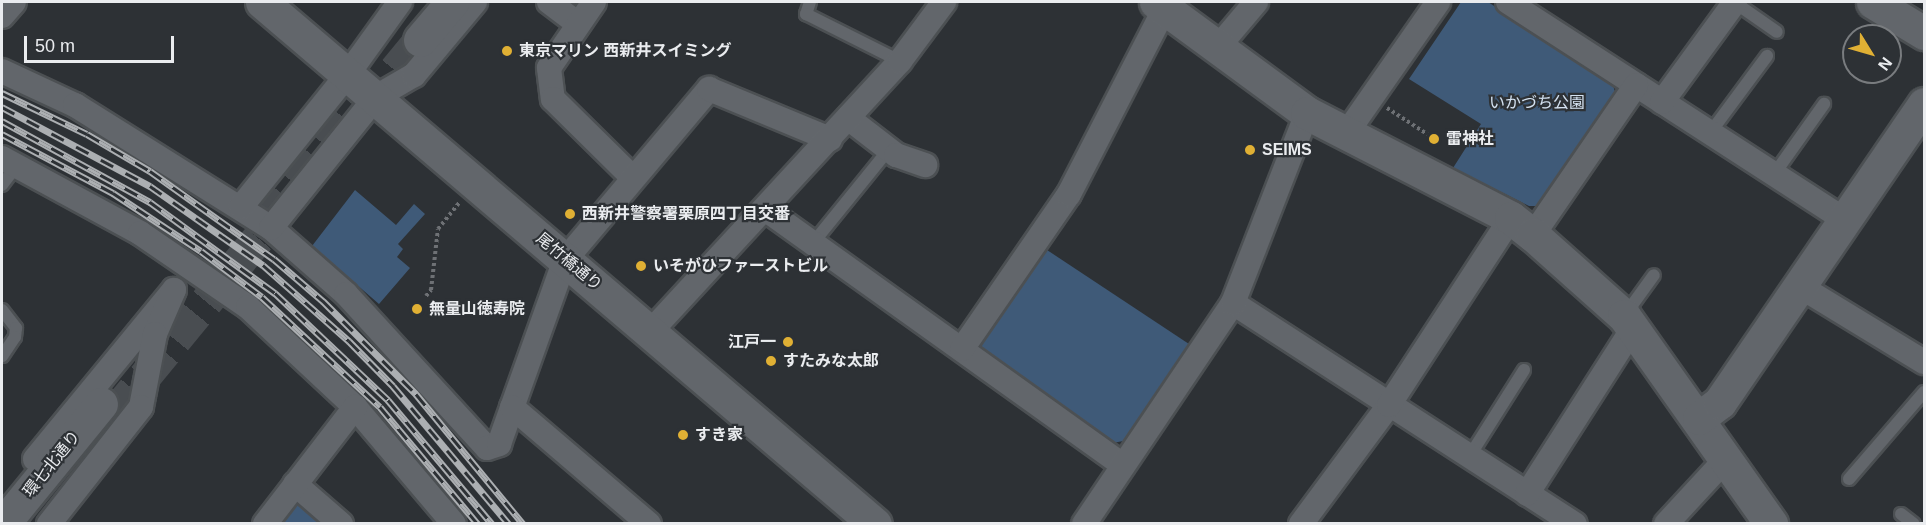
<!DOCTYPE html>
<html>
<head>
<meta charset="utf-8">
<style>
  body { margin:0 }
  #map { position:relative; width:1926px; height:525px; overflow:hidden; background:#2d3135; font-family:Helvetica,"Noto Sans JP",sans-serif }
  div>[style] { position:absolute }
  .green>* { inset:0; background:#3f5a78 }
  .secondary-tunnel>* { height:33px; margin-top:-16.5px; transform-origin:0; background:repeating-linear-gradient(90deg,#494d51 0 33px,transparent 0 49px) }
  .path>* { height:4px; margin-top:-2px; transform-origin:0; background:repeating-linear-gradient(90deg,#6e7175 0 3px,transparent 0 6px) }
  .roads { filter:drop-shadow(2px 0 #4c5053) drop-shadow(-2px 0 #4c5053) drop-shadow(0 2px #4c5053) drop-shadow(0 -2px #4c5053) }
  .lane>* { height:12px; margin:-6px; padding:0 6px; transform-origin:6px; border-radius:6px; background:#62666b }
  .street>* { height:24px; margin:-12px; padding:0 12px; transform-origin:12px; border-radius:12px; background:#62666b }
  .secondary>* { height:33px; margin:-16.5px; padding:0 16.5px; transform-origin:16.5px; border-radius:16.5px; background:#62666b }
  .rail>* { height:7px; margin-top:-3.5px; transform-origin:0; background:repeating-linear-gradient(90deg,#2d3135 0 14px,#acafb2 0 28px); box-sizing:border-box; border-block:2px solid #acafb2 }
  .dots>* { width:16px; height:16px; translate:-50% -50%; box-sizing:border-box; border:3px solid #2d3135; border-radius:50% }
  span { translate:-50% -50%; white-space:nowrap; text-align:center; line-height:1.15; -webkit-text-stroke:4.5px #2d3135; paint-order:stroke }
  .poi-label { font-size:16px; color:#eaecef; font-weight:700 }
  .left { translate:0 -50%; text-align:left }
  .right { translate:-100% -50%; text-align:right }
  .park-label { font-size:16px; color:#d4e2f1 }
  .street-label { font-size:16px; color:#eaecef }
  .frame { position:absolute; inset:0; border:3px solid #eaecef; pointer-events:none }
  .north { position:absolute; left:1842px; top:24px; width:60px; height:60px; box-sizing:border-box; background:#2d3135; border:2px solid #797c7f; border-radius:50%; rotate:127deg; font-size:16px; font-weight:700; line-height:24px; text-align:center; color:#eaecef }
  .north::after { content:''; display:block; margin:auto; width:21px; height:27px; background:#e0b034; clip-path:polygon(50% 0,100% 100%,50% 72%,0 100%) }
  .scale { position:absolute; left:24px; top:36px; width:150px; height:27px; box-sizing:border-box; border:3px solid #eaecef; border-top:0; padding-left:8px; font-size:18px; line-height:21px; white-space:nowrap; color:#eaecef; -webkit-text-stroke:4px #2d3135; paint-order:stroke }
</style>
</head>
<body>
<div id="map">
  <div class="green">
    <i style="clip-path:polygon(1461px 2px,1488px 2px,1612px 82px,1615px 92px,1538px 206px,1529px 206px,1453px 168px,1481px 124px,1409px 79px)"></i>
    <i style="clip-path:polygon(355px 190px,396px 225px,414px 204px,425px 214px,398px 244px,403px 249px,397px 257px,410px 268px,379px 304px,312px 246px)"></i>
    <i style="clip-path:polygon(1044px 248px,1189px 344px,1123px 441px,1113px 443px,981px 351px,979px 341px)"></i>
    <i style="clip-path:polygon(304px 501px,330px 524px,277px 524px,293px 502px)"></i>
  </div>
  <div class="secondary-tunnel">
    <i style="left:364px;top:108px;width:88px;rotate:-50.5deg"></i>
    <i style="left:255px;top:214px;width:182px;rotate:-51.2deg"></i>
    <i style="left:113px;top:415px;width:276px;rotate:-50.6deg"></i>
  </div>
  <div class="path">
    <i style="left:1387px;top:108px;width:48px;rotate:33deg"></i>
    <i style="left:426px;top:296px;width:8px;rotate:-50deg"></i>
    <i style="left:431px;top:290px;width:61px;rotate:-83.5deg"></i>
    <i style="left:438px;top:229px;width:35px;rotate:-51deg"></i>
  </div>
  <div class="roads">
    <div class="lane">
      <i style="left:810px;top:2px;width:13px;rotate:108deg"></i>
      <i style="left:806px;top:14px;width:105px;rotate:26.6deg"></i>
      <i style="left:1734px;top:2px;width:52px;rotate:34.9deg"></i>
      <i style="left:1710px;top:133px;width:96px;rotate:-53.5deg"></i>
      <i style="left:1775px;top:173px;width:85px;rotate:-54.6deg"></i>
      <i style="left:2px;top:185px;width:25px;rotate:-53deg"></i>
      <i style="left:813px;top:243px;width:121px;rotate:-51deg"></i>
      <i style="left:2px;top:310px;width:23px;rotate:52deg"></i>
      <i style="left:16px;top:328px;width:9px;rotate:96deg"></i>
      <i style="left:15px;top:337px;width:23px;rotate:124deg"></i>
      <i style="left:1625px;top:315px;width:49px;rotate:-54.1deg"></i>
      <i style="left:1469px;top:457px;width:103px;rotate:-57.7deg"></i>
      <i style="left:1849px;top:479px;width:115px;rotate:-49.2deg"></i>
      <i style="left:1901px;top:514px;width:16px;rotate:38deg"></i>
    </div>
    <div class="street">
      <i style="left:549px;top:2px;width:36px;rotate:37deg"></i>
      <i style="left:594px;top:2px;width:80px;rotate:124.3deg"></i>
      <i style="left:549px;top:68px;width:31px;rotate:83deg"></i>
      <i style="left:553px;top:99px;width:111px;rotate:44.6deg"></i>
      <i style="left:1508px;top:2px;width:403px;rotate:32.9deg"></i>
      <i style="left:2px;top:16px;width:18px;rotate:-49deg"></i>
      <i style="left:1218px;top:47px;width:59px;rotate:-49.8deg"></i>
      <i style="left:2px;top:71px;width:81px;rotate:25deg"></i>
      <i style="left:75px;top:105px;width:231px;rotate:32.1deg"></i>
      <i style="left:271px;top:228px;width:100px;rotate:41.3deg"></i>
      <i style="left:346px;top:294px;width:209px;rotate:47.5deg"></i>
      <i style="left:487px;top:448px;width:13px;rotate:-18deg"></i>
      <i style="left:499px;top:444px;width:195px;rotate:-70.3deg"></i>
      <i style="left:565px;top:260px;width:224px;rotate:-49.9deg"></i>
      <i style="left:709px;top:89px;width:131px;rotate:22.5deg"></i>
      <i style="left:1662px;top:102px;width:124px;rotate:-53.9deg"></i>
      <i style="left:848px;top:118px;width:61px;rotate:37.6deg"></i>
      <i style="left:896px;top:155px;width:31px;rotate:19deg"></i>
      <i style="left:1346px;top:134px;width:161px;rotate:-55.1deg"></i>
      <i style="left:2px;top:158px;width:157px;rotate:28.5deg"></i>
      <i style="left:140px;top:233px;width:131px;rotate:34.4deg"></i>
      <i style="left:248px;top:307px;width:146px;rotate:43.1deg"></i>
      <i style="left:355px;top:407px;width:153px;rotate:49.8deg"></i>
      <i style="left:241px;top:207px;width:171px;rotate:-51.2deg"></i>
      <i style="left:348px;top:74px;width:89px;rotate:-54.2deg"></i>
      <i style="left:765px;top:209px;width:439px;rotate:35.6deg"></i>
      <i style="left:271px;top:228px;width:168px;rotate:-51.3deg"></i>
      <i style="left:376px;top:97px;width:44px;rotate:-30.1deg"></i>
      <i style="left:414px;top:75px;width:95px;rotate:-50.1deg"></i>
      <i style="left:1533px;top:235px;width:182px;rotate:-55.5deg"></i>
      <i style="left:1801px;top:287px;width:144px;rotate:31.4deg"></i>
      <i style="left:1233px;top:303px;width:407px;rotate:32.9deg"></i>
      <i style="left:651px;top:331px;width:367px;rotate:-47.3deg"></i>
      <i style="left:900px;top:61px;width:74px;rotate:-53.3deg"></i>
      <i style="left:962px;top:349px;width:188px;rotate:-55.4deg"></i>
      <i style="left:1069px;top:194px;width:209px;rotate:-62.7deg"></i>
      <i style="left:512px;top:407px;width:180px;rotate:40.5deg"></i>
      <i style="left:35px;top:459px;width:219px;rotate:-50.6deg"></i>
      <i style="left:174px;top:290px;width:48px;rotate:113.4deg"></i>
      <i style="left:155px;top:334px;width:74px;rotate:100.9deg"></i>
      <i style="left:141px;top:407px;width:149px;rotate:128.2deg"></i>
      <i style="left:295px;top:484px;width:61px;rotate:41deg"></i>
      <i style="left:1527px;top:494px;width:197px;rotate:-57.4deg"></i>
      <i style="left:265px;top:524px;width:148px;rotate:-52.4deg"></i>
      <i style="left:1084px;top:524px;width:267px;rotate:-56deg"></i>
      <i style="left:1233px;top:303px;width:204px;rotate:-68.7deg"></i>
      <i style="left:1301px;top:524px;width:148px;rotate:-53.5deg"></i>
      <i style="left:1389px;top:405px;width:223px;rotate:-56.9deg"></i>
      <i style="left:1666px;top:524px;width:90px;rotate:-47.3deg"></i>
    </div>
    <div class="secondary">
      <i style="left:262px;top:2px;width:805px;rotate:40.42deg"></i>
      <i style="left:1156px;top:2px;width:187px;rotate:36.3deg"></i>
      <i style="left:1307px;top:113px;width:229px;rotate:27.2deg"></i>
      <i style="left:1511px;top:218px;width:28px;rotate:38deg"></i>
      <i style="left:1533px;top:235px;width:122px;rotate:41.7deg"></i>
      <i style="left:1624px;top:316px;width:255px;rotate:54.7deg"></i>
      <i style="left:1873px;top:2px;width:60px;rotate:31.3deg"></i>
      <i style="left:420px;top:40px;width:50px;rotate:-49.9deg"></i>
      <i style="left:1699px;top:418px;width:26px;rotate:-37deg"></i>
      <i style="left:1720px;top:402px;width:361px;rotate:-55.6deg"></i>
      <i style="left:3px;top:524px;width:155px;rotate:-50.8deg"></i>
    </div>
  </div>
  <div class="rail">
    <i style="left:2px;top:93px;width:94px;rotate:25.8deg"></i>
    <i style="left:87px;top:134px;width:73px;rotate:30.4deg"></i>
    <i style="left:150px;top:171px;width:152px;rotate:35.4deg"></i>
    <i style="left:274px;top:259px;width:65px;rotate:40.6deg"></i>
    <i style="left:323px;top:301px;width:132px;rotate:45deg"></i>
    <i style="left:416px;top:394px;width:168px;rotate:50.5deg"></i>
    <i style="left:2px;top:107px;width:168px;rotate:28.1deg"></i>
    <i style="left:150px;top:186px;width:138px;rotate:35deg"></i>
    <i style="left:263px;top:265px;width:115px;rotate:41.5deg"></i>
    <i style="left:349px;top:341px;width:63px;rotate:45.6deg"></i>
    <i style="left:393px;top:386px;width:180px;rotate:50deg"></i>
    <i style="left:2px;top:121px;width:169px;rotate:28.7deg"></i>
    <i style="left:150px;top:202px;width:155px;rotate:36.1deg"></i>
    <i style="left:275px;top:293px;width:156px;rotate:43.4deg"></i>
    <i style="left:388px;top:400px;width:162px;rotate:50deg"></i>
    <i style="left:2px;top:134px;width:126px;rotate:28deg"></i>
    <i style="left:113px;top:193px;width:105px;rotate:33.4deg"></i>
    <i style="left:201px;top:251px;width:76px;rotate:37deg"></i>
    <i style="left:262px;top:297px;width:161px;rotate:43deg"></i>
    <i style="left:380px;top:407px;width:153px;rotate:50.1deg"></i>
  </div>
  <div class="dots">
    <i style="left:507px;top:51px;background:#e0b034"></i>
    <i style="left:1434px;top:139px;background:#e0b034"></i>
    <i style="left:1250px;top:150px;background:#e0b034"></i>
    <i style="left:570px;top:214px;background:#e0b034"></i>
    <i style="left:641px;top:266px;background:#e0b034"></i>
    <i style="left:417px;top:309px;background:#e0b034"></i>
    <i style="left:788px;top:342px;background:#e0b034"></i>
    <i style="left:771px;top:361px;background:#e0b034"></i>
    <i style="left:683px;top:435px;background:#e0b034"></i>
  </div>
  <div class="poi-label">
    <span class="left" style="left:519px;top:51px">東京マリン 西新井スイミング</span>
    <span class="left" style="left:1446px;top:139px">雷神社</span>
    <span class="left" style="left:1262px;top:150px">SEIMS</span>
    <span class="left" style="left:582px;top:214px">西新井警察署栗原四丁目交番</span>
    <span class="left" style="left:653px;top:266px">いそがひファーストビル</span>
    <span class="left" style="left:429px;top:309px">無量山徳寿院</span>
    <span class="right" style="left:776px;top:342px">江戸一</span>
    <span class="left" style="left:783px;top:361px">すたみな太郎</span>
    <span class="left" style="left:695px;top:435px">すき家</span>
  </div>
  <div class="park-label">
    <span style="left:1537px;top:103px">いかづち公園</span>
  </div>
  <div class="street-label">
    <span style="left:569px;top:262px;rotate:40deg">尾竹橋通り</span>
    <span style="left:52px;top:464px;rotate:-51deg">環七北通り</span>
  </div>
  <div class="frame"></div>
  <div class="north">N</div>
  <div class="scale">50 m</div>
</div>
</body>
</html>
